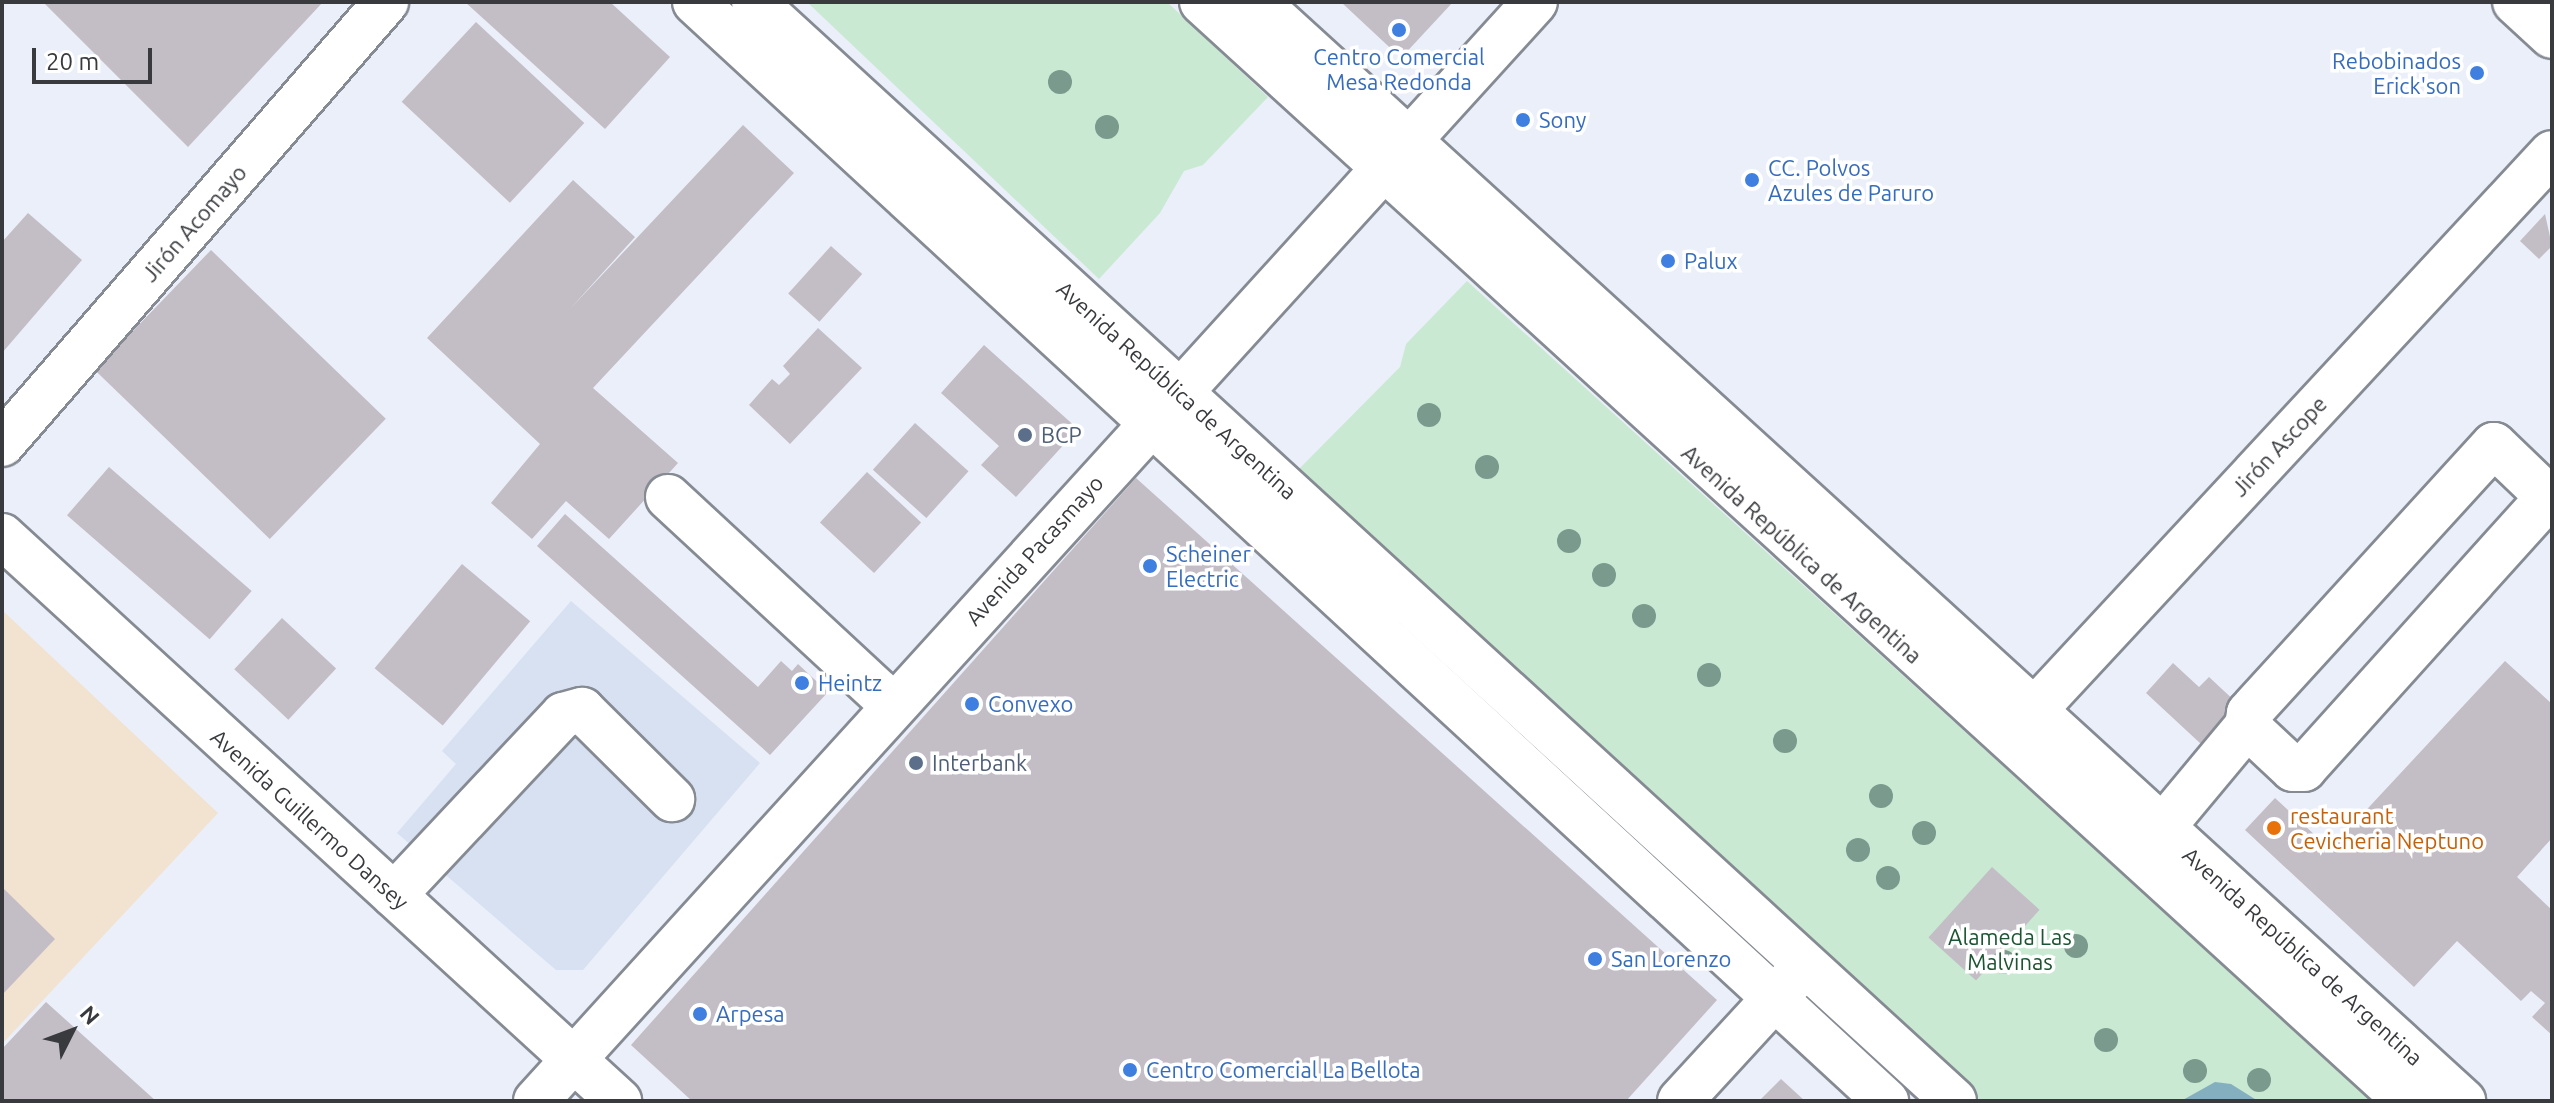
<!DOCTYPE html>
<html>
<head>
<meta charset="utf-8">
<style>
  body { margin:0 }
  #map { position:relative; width:2554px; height:1103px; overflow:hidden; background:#eaeff9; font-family:Ubuntu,sans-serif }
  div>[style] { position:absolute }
  .built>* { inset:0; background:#d8e1f1 }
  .education>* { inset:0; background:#f2e2d0 }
  .green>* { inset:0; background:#cae9d2 }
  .water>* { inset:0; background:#84afbe }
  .building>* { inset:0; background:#c3bdc6; transform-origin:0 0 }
  .roads { filter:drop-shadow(2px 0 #868b93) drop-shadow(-2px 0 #868b93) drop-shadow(0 2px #868b93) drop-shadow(0 -2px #868b93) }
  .minor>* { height:44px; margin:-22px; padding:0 22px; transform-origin:22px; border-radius:22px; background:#fff }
  .major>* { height:44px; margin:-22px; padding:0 22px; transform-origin:22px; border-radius:22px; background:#fff }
  .trees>* { width:24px; height:24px; margin:-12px; border-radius:50%; background:#799a8c }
  .dots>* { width:22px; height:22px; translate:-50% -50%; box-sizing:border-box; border:4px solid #fff; border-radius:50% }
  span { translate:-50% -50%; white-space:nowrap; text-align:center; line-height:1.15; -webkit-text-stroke:7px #fff; paint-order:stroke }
  .shop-label { font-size:22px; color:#366cbe }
  .right { translate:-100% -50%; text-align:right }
  .left { translate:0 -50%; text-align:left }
  .street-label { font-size:22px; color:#383a3e }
  .service-label { font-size:22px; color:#4e5e75 }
  .food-label { font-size:22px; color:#c56008 }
  .park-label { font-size:22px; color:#1d5533 }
  .frame { position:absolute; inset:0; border:4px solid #383a3e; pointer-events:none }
  .north { position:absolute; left:32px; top:991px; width:80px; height:80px; -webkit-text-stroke:6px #fff; paint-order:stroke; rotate:48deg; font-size:22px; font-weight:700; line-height:32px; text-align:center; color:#383a3e }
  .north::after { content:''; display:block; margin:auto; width:28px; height:36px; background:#383a3e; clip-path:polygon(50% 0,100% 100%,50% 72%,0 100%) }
  .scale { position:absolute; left:32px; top:48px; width:120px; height:36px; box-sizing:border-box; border:4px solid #383a3e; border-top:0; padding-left:10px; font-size:24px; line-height:28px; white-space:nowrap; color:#383a3e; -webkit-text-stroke:6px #fff; paint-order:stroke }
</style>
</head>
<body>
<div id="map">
  <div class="built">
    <i style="clip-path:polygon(571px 601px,760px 763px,583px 970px,556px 970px,397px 833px,456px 764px,442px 751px)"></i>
  </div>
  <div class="education">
    <i style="clip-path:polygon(2px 610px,218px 813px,2px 1044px)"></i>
  </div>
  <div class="green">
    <i style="clip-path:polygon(807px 2px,1167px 2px,1268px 97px,1203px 165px,1184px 171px,1160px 213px,1099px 279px)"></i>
    <i style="clip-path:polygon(1467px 281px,2373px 1101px,1979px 1101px,1298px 470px,1400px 367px,1406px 344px)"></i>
  </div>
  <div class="water">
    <i style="clip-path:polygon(2215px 1082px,2231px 1084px,2258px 1101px,2181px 1101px)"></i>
  </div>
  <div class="building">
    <i style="clip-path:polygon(43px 2px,323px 2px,188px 147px)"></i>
    <i style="clip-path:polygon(465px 2px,610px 2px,670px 57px,605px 129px)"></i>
    <i style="clip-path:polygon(1341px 2px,1453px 2px,1401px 58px)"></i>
    <i style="left:476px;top:22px;width:148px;height:109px;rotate:43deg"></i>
    <i style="clip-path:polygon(743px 125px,794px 173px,593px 388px,678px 463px,609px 539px,566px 501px,532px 539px,491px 503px,540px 444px,427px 338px,573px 180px,635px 237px,570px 309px)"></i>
    <i style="clip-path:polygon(28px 213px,82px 260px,2px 353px,2px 242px)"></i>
    <i style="clip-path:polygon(2545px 214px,2552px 246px,2539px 259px,2520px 241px)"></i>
    <i style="left:831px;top:246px;width:42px;height:64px;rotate:42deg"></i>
    <i style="left:211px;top:250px;width:243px;height:167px;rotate:44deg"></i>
    <i style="clip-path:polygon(818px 328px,862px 368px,790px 444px,749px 405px,772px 379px,779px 385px,790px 374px,783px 366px)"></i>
    <i style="clip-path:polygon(984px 345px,1078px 429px,1016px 497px,981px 465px,999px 446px,941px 393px)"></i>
    <i style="left:915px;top:423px;width:72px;height:63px;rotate:42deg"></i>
    <i style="left:109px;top:467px;width:189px;height:64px;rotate:41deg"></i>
    <i style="left:867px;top:472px;width:74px;height:69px;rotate:43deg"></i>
    <i style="clip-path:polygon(1136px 478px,1717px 1000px,1626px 1101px,692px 1101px,631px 1045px)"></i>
    <i style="clip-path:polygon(565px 514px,758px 687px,781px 661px,792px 671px,798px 664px,828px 692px,770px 755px,537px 546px)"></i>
    <i style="left:462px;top:564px;width:89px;height:136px;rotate:40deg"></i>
    <i style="left:282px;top:618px;width:74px;height:70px;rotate:43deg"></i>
    <i style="clip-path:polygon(2505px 661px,2552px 704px,2552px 838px,2517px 877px,2552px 910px,2552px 1035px,2532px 1017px,2545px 1003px,2531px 991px,2521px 1001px,2457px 941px,2414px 987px,2245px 830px,2275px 798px,2330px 849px)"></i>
    <i style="clip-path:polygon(2173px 663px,2199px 687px,2209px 677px,2238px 704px,2201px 744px,2146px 693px)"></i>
    <i style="left:1992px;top:867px;width:64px;height:95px;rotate:42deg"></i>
    <i style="clip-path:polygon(2px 887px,55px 939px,2px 995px)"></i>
    <i style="clip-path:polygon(46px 1002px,156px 1101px,2px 1101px,2px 1049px)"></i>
    <i style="clip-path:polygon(1781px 1079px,1805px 1101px,1759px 1101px)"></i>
  </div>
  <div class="roads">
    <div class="minor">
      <i style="left:695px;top:2px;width:1621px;rotate:42.7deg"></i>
      <i style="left:1257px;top:2px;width:1632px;rotate:42.34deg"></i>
      <i style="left:2515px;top:2px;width:50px;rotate:42.6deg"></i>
      <i style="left:2px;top:444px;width:586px;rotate:-49.02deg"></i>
      <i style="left:2494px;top:445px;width:68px;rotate:43.8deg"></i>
      <i style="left:2543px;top:492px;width:10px;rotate:84deg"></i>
      <i style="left:2544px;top:502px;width:359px;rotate:132deg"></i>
      <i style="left:2304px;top:769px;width:11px;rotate:180deg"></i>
      <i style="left:2293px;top:769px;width:63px;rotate:-136.9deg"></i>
      <i style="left:2247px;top:726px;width:13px;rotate:-81deg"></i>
      <i style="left:2249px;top:713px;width:363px;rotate:-47.6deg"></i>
      <i style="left:668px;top:497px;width:306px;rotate:42.8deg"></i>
      <i style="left:2px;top:536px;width:837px;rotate:42.48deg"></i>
      <i style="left:2014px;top:732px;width:790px;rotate:-47.1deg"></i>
      <i style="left:2162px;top:828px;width:133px;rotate:-50.2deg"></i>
      <i style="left:394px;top:895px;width:247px;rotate:-46.8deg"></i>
      <i style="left:563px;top:715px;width:20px;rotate:-15deg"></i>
      <i style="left:582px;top:710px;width:127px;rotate:44.7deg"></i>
      <i style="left:536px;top:1101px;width:1485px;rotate:-47.73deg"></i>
      <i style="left:1680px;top:1101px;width:167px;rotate:-47.4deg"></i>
    </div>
    <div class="major">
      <i style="left:754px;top:2px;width:1627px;rotate:42.48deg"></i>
      <i style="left:1202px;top:2px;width:1631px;rotate:42.37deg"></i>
    </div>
  </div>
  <div class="trees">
    <i style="left:1060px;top:82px"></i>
    <i style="left:1107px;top:127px"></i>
    <i style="left:1429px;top:415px"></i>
    <i style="left:1487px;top:467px"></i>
    <i style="left:1569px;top:541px"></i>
    <i style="left:1604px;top:575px"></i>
    <i style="left:1644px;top:616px"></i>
    <i style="left:1709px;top:675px"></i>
    <i style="left:1785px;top:741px"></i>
    <i style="left:1881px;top:796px"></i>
    <i style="left:1924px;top:833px"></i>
    <i style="left:1858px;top:850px"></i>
    <i style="left:1888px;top:878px"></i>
    <i style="left:2076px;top:946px"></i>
    <i style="left:2004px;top:962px"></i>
    <i style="left:2106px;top:1040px"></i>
    <i style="left:2195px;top:1071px"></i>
    <i style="left:2259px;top:1080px"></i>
  </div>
  <div class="dots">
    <i style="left:1399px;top:30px;background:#3f7fe0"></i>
    <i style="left:2477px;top:73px;background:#3f7fe0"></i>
    <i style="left:1523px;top:120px;background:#3f7fe0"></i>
    <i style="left:1752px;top:180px;background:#3f7fe0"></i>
    <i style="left:1668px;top:261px;background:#3f7fe0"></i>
    <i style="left:1025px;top:435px;background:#5c6f8a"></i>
    <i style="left:1150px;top:566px;background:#3f7fe0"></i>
    <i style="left:802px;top:683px;background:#3f7fe0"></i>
    <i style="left:972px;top:704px;background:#3f7fe0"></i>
    <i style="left:916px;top:763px;background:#5c6f8a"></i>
    <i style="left:2274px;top:828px;background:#e8710a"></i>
    <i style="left:1595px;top:959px;background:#3f7fe0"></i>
    <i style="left:700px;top:1014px;background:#3f7fe0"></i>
    <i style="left:1130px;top:1070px;background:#3f7fe0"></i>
  </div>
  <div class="shop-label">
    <span style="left:1399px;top:69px">Centro Comercial<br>Mesa Redonda</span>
    <span class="right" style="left:2461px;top:73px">Rebobinados<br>Erick'son</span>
    <span class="left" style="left:1539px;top:120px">Sony</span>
    <span class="left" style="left:1768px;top:180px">CC. Polvos<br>Azules de Paruro</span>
    <span class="left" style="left:1684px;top:261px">Palux</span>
    <span class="left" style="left:1166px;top:566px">Scheiner<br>Electric</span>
    <span class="left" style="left:818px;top:683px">Heintz</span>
    <span class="left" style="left:988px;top:704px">Convexo</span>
    <span class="left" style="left:1611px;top:959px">San Lorenzo</span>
    <span class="left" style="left:716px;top:1014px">Arpesa</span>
    <span class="left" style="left:1146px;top:1070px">Centro Comercial La Bellota</span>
  </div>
  <div class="street-label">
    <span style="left:194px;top:223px;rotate:-49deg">Jirón Acomayo</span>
    <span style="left:1177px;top:390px;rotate:42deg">Avenida República de Argentina</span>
    <span style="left:2279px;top:446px;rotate:-47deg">Jirón Ascope</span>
    <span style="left:1034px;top:550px;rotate:-48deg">Avenida Pacasmayo</span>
    <span style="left:1802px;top:554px;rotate:42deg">Avenida República de Argentina</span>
    <span style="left:310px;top:819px;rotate:42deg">Avenida Guillermo Dansey</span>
    <span style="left:2303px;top:956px;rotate:42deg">Avenida República de Argentina</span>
  </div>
  <div class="service-label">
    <span class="left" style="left:1041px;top:435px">BCP</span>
    <span class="left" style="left:932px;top:763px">Interbank</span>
  </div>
  <div class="food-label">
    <span class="left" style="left:2290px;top:828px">restaurant<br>Cevicheria Neptuno</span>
  </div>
  <div class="park-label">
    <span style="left:2010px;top:949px">Alameda Las<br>Malvinas</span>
  </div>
  <div class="frame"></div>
  <div class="north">N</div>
  <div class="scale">20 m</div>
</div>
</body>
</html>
